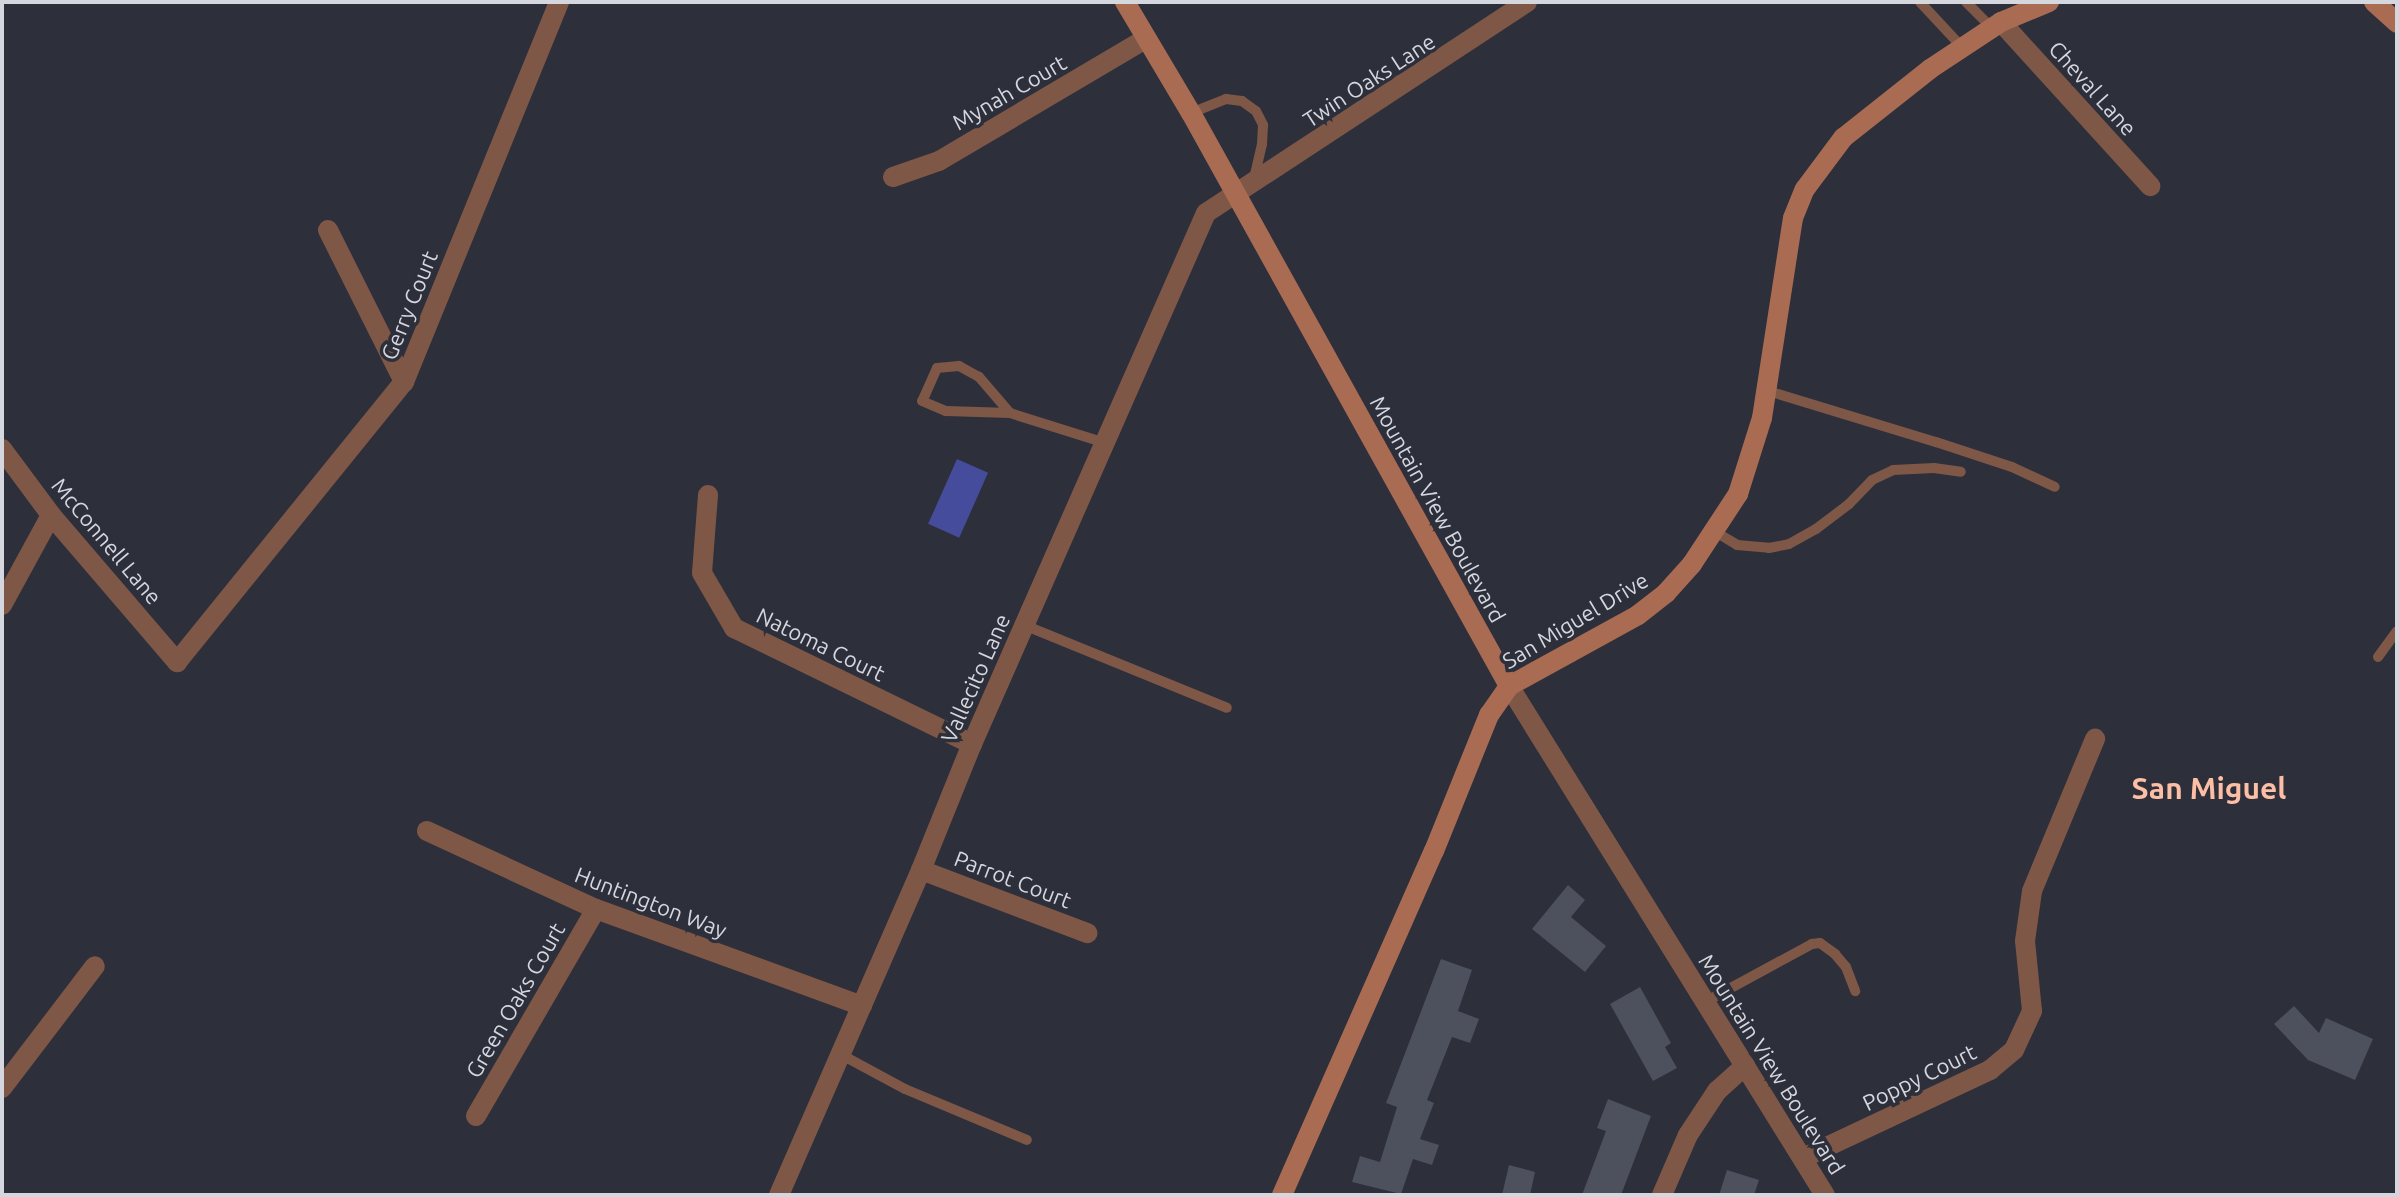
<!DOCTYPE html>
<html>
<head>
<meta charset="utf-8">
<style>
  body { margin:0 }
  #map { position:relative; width:2399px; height:1197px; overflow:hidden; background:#2d2f3b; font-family:Ubuntu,sans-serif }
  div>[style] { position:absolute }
  .water>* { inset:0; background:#454c9b; transform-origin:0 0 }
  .building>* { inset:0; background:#4d505d }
  .lane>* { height:10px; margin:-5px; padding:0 5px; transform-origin:5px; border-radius:5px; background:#7e5747 }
  .street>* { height:20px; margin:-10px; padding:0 10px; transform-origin:10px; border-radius:10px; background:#7e5747 }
  .secondary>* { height:20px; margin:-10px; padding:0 10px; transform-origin:10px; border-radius:10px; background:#a96c53 }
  span { translate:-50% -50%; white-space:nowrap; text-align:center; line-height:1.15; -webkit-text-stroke:7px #2d2f3b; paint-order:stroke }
  .street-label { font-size:22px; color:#d5d7df }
  .district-label { font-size:30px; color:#fcbea4; font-weight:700 }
  .frame { position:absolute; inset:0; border:4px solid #d5d7df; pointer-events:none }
</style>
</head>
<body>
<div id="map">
  <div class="water">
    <i style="left:957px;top:459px;width:34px;height:71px;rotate:24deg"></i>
  </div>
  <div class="building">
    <i style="clip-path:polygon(1568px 885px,1585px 900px,1571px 917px,1606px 946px,1585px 972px,1532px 929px)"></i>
    <i style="clip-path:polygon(1441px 959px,1472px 970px,1458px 1011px,1479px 1019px,1470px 1043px,1452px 1037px,1427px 1100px,1434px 1103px,1420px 1139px,1439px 1145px,1432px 1165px,1413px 1159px,1401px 1194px,1352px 1182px,1360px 1156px,1380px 1162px,1397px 1107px,1386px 1103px)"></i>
    <i style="clip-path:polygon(1640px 987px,1671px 1043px,1665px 1047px,1677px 1068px,1653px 1081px,1610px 1004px)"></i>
    <i style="clip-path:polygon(2294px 1006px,2319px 1033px,2326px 1018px,2373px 1039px,2355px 1080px,2308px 1060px,2274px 1024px)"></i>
    <i style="clip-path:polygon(1608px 1099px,1651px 1116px,1621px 1195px,1582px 1195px,1606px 1131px,1597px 1128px)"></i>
    <i style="clip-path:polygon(1509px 1165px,1535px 1172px,1530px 1195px,1502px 1195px)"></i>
    <i style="clip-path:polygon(1727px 1170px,1759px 1180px,1754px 1195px,1719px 1195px)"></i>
  </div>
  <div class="lane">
    <i style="left:1920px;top:2px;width:62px;rotate:47deg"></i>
    <i style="left:1966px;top:2px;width:37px;rotate:45deg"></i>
    <i style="left:1191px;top:113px;width:38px;rotate:-22deg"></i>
    <i style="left:1226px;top:99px;width:16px;rotate:7deg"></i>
    <i style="left:1242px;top:101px;width:17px;rotate:36deg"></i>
    <i style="left:1256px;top:111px;width:16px;rotate:63deg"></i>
    <i style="left:1263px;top:125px;width:19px;rotate:93deg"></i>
    <i style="left:1262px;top:144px;width:37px;rotate:103deg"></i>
    <i style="left:1768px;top:391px;width:176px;rotate:16.9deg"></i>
    <i style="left:1936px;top:442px;width:80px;rotate:18.2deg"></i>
    <i style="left:2012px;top:467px;width:47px;rotate:24.9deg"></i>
    <i style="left:1010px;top:413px;width:48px;rotate:-130.7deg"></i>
    <i style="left:979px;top:377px;width:23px;rotate:-151deg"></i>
    <i style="left:959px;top:366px;width:22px;rotate:175deg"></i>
    <i style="left:937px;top:368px;width:36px;rotate:114deg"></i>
    <i style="left:922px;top:401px;width:26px;rotate:23deg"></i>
    <i style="left:946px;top:411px;width:64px;rotate:1.8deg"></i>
    <i style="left:1010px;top:413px;width:100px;rotate:17.5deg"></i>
    <i style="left:1714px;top:531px;width:27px;rotate:31deg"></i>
    <i style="left:1737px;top:545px;width:32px;rotate:5deg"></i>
    <i style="left:1769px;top:548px;width:20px;rotate:-11deg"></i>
    <i style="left:1789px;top:544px;width:31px;rotate:-29deg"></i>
    <i style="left:1816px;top:529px;width:41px;rotate:-37.1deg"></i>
    <i style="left:1849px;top:504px;width:33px;rotate:-46deg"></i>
    <i style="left:1872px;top:480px;width:23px;rotate:-25deg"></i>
    <i style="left:1893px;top:470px;width:41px;rotate:-2.8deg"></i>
    <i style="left:1934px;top:468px;width:27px;rotate:8deg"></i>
    <i style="left:1024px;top:625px;width:219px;rotate:22.2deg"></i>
    <i style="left:2378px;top:657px;width:32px;rotate:-54deg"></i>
    <i style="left:1705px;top:1002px;width:122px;rotate:-28.5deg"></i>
    <i style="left:1812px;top:944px;width:8px;rotate:-7deg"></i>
    <i style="left:1820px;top:943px;width:19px;rotate:36deg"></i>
    <i style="left:1835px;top:954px;width:17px;rotate:50deg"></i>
    <i style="left:1846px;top:967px;width:26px;rotate:69deg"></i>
    <i style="left:840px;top:1054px;width:74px;rotate:28.3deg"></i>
    <i style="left:905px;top:1089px;width:132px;rotate:22.7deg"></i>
  </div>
  <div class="street">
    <i style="left:2001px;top:22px;width:222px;rotate:47.7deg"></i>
    <i style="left:893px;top:177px;width:49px;rotate:-19.2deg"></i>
    <i style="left:939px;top:161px;width:239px;rotate:-30.6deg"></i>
    <i style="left:328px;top:230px;width:170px;rotate:63.4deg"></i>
    <i style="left:2px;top:449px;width:82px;rotate:53.4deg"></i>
    <i style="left:51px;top:515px;width:194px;rotate:49.4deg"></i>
    <i style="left:177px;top:662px;width:360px;rotate:-51deg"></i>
    <i style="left:404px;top:382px;width:410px;rotate:-67.8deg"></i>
    <i style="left:708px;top:495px;width:78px;rotate:94.4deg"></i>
    <i style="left:702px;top:573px;width:64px;rotate:59.8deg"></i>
    <i style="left:734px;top:628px;width:265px;rotate:26deg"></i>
    <i style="left:2px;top:605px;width:102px;rotate:-61.4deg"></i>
    <i style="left:1509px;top:686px;width:599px;rotate:58.17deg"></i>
    <i style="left:427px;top:831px;width:186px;rotate:24.8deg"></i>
    <i style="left:596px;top:909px;width:283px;rotate:20deg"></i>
    <i style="left:921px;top:870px;width:178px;rotate:20.8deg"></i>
    <i style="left:2px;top:1088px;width:153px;rotate:-52.7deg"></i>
    <i style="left:476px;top:1116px;width:239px;rotate:-59.9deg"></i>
    <i style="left:1803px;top:1158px;width:207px;rotate:-25.2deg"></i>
    <i style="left:1990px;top:1070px;width:31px;rotate:-40deg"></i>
    <i style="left:2014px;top:1050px;width:43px;rotate:-65.2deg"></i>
    <i style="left:2032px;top:1011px;width:70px;rotate:-95.7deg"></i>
    <i style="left:2025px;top:941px;width:50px;rotate:-82deg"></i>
    <i style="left:2032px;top:891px;width:165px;rotate:-67.5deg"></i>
    <i style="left:779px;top:1195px;width:355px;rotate:-66.4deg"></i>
    <i style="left:921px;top:870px;width:136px;rotate:-68deg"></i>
    <i style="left:972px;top:744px;width:580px;rotate:-66.22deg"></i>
    <i style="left:1206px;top:213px;width:384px;rotate:-33.3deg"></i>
    <i style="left:1662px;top:1195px;width:65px;rotate:-66.6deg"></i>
    <i style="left:1688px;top:1135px;width:53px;rotate:-56.6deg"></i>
    <i style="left:1717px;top:1091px;width:38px;rotate:-42deg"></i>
  </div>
  <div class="secondary">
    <i style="left:1125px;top:2px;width:129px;rotate:59.3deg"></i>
    <i style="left:1191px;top:113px;width:655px;rotate:60.97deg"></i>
    <i style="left:2374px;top:2px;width:31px;rotate:42deg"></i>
    <i style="left:1282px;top:1195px;width:376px;rotate:-66.2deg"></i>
    <i style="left:1434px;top:851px;width:147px;rotate:-68deg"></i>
    <i style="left:1489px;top:715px;width:35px;rotate:-55deg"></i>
    <i style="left:1509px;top:686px;width:147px;rotate:-28.8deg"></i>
    <i style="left:1638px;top:615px;width:36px;rotate:-38deg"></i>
    <i style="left:1666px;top:593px;width:39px;rotate:-48deg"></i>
    <i style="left:1692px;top:564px;width:84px;rotate:-56.7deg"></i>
    <i style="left:1738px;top:494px;width:80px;rotate:-72.5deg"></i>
    <i style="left:1762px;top:418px;width:202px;rotate:-81.2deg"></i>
    <i style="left:1793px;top:218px;width:31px;rotate:-68deg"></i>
    <i style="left:1805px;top:189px;width:64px;rotate:-53.3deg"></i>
    <i style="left:1843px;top:138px;width:111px;rotate:-38.4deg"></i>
    <i style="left:1930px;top:69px;width:85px;rotate:-33.5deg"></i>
    <i style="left:2001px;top:22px;width:52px;rotate:-22.6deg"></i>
  </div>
  <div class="street-label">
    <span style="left:1369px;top:80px;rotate:-33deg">Twin Oaks Lane</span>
    <span style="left:2093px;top:88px;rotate:48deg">Cheval Lane</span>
    <span style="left:1009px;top:92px;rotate:-30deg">Mynah Court</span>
    <span style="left:409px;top:305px;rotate:-68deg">Gerry Court</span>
    <span style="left:1438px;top:509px;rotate:61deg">Mountain View Boulevard</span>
    <span style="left:107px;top:541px;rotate:50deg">McConnell Lane</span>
    <span style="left:1575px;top:620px;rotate:-31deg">San Miguel Drive</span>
    <span style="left:821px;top:644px;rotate:26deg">Natoma Court</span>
    <span style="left:975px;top:678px;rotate:-66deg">Vallecito Lane</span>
    <span style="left:1013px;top:879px;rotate:21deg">Parrot Court</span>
    <span style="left:651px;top:902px;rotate:21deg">Huntington Way</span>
    <span style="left:515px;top:1000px;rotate:-60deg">Green Oaks Court</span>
    <span style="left:1772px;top:1064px;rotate:58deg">Mountain View Boulevard</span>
    <span style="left:1919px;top:1077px;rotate:-26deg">Poppy Court</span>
  </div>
  <div class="district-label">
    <span style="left:2209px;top:788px">San Miguel</span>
  </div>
  <div class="frame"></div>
</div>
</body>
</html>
